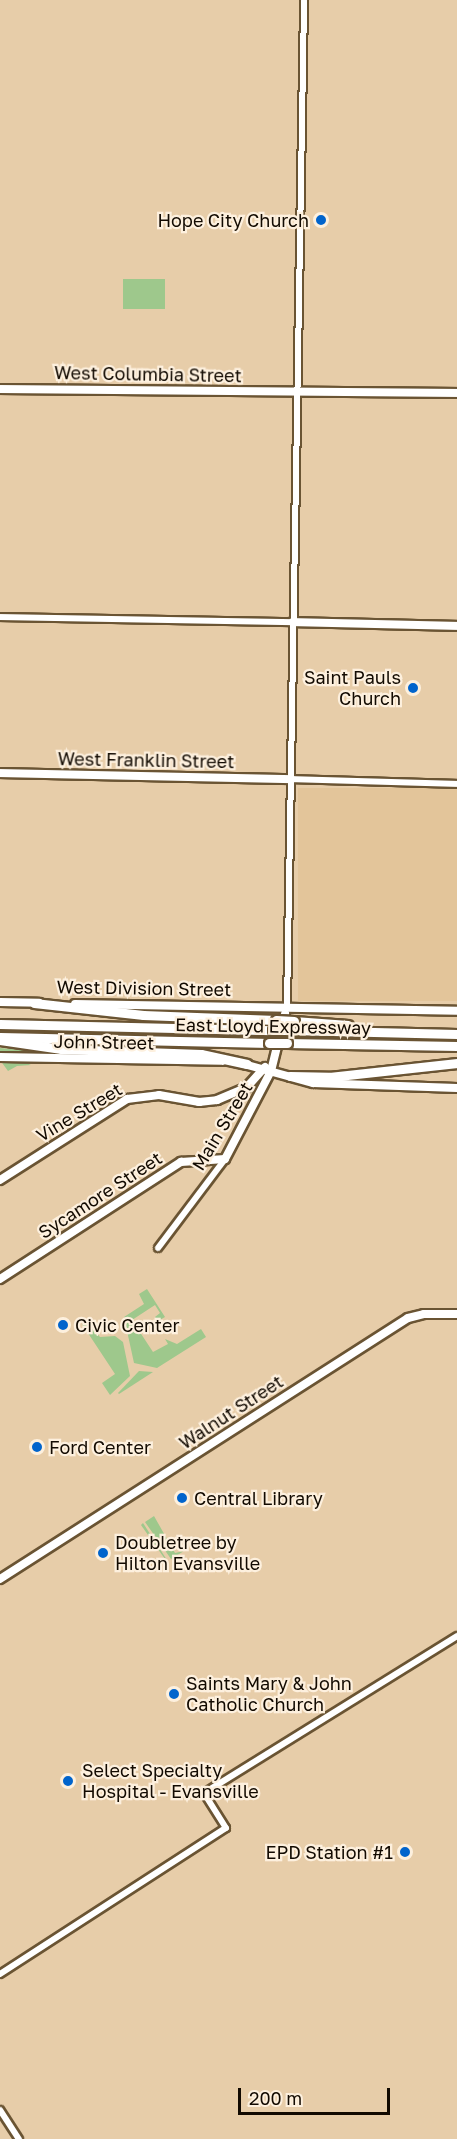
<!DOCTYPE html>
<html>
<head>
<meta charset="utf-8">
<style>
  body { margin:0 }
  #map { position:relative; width:457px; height:2139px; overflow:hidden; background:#e7cda9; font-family:"Golos Text",sans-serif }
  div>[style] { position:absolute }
  .built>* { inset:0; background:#e3c59a; transform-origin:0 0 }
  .green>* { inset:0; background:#9ec88c; transform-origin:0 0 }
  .roads { filter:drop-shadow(2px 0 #6a5433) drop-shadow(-2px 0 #6a5433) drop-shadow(0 2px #6a5433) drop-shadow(0 -2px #6a5433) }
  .minor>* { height:6px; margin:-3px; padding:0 3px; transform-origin:3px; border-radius:3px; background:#fff }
  .major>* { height:8px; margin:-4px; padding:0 4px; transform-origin:4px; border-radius:4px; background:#fff }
  .highway>* { height:9px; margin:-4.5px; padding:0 4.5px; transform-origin:4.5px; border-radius:4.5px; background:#fff }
  .bridges { filter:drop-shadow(2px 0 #6a5433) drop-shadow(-2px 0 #6a5433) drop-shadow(0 2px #6a5433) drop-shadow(0 -2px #6a5433) }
  .highway-bridge>* { height:9px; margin:-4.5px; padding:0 4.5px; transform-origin:4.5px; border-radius:4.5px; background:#fff }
  .dots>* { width:16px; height:16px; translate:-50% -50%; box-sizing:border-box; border:3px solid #fdf0de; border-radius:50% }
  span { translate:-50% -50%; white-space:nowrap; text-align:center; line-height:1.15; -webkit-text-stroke:4.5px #fdf0de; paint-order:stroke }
  .poi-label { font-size:18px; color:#120a01 }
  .right { translate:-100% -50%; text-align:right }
  .left { translate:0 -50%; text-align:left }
  .street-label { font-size:18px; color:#120a01 }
  .scale { position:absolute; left:238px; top:2088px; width:152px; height:27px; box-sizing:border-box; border:3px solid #120a01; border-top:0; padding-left:8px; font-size:18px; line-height:21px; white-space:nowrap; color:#120a01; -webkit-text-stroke:4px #fdf0de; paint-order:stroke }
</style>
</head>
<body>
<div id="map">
  <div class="built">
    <i style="left:298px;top:788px;width:159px;height:213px"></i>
  </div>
  <div class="green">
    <i style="left:123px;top:279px;width:42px;height:30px"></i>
    <i style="clip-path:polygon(0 1048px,44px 1052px,44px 1054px,0 1054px)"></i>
    <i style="clip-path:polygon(0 1060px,19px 1060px,31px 1065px,17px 1066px,8px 1071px)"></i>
    <i style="clip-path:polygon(147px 1289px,165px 1317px,158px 1321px,155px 1317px,160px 1313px,155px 1305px,132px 1320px,153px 1352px,168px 1344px,165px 1339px,177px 1344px,201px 1329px,206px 1337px,157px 1368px,134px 1363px,124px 1317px,144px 1304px,139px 1294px)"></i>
    <i style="clip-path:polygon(86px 1322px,100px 1337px,115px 1336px,123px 1342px,130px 1376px,110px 1395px,102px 1383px,115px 1374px,82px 1324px)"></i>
    <i style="clip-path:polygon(139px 1371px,153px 1372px,119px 1394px,118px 1393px)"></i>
    <i style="clip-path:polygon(154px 1516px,175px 1553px,184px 1551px,171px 1559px,145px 1522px)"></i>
    <i style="clip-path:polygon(143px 1523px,167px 1560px,167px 1562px,141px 1525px)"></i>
  </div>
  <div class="roads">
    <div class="minor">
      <i style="left:0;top:617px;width:293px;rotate:1deg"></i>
      <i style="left:291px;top:779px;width:166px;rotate:1.7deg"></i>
      <i style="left:287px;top:1008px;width:1008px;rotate:-89.03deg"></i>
      <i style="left:158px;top:1248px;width:111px;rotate:-53deg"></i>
      <i style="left:0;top:1974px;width:269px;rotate:-32.9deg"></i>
      <i style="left:226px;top:1828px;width:41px;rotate:-122.2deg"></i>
      <i style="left:204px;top:1793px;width:298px;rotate:-31.8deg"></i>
      <i style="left:0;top:2110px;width:35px;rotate:57deg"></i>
    </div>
    <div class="major">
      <i style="left:0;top:389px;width:457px;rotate:0.5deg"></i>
      <i style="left:293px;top:622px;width:164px;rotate:1.4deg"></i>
      <i style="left:0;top:773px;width:291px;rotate:1.2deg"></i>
      <i style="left:0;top:1002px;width:39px;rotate:1deg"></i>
      <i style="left:75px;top:1004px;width:382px;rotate:1deg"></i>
      <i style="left:0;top:1057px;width:222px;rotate:1deg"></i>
      <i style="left:240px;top:1063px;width:76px;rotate:15.3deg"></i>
      <i style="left:313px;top:1083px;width:144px;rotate:2deg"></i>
      <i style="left:0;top:1180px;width:151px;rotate:-32.5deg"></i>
      <i style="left:127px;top:1099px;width:32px;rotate:-7deg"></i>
      <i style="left:159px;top:1095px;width:41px;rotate:9.9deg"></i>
      <i style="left:199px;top:1102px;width:18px;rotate:-6deg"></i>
      <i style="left:217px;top:1100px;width:33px;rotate:-23deg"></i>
      <i style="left:247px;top:1087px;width:27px;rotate:-48deg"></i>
      <i style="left:0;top:1279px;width:216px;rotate:-32.9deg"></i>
      <i style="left:181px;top:1162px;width:44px;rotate:-3.9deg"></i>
      <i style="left:225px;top:1159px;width:99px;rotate:-62.4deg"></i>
      <i style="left:271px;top:1071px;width:59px;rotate:-76.2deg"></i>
      <i style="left:0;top:1579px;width:484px;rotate:-32.6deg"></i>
      <i style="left:408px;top:1318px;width:16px;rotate:-14deg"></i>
      <i style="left:424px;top:1314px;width:33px"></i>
    </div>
    <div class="highway">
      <i style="left:34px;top:1003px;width:110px;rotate:6.3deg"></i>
      <i style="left:143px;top:1015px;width:133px;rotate:2.2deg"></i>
      <i style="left:294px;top:1021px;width:54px;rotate:4.2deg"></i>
      <i style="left:0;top:1024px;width:273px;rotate:1.3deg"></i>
      <i style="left:291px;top:1030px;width:166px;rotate:1.4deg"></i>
      <i style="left:0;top:1037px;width:269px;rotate:1.3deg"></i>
      <i style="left:0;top:1040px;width:62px;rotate:8.4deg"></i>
      <i style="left:61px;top:1049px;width:140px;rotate:2deg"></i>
      <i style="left:201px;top:1054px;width:47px;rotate:12.3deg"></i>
      <i style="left:287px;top:1043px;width:170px;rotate:1deg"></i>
      <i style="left:290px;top:1076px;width:39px;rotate:1deg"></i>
      <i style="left:329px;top:1077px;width:129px;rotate:-6.2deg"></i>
    </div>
  </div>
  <div class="bridges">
    <div class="highway-bridge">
      <i style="left:276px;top:1020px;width:18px;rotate:3deg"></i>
      <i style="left:273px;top:1030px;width:18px"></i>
      <i style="left:269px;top:1043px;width:18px"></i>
    </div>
  </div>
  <div class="dots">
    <i style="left:321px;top:220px;background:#0164cc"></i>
    <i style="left:413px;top:688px;background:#0164cc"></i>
    <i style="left:63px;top:1325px;background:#0164cc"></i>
    <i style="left:37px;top:1447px;background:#0164cc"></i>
    <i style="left:182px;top:1498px;background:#0164cc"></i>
    <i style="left:103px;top:1553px;background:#0164cc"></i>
    <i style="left:174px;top:1694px;background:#0164cc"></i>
    <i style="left:68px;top:1781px;background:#0164cc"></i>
    <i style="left:405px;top:1852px;background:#0164cc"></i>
  </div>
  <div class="poi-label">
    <span class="right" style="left:309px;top:220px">Hope City Church</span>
    <span class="right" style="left:401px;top:688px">Saint Pauls<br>Church</span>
    <span class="left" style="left:75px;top:1325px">Civic Center</span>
    <span class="left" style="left:49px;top:1447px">Ford Center</span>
    <span class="left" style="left:194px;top:1498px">Central Library</span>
    <span class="left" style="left:115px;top:1553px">Doubletree by<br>Hilton Evansville</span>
    <span class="left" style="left:186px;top:1694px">Saints Mary &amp; John<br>Catholic Church</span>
    <span class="left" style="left:82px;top:1781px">Select Specialty<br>Hospital - Evansville</span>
    <span class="right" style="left:393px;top:1852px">EPD Station #1</span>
  </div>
  <div class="street-label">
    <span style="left:148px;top:374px;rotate:1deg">West Columbia Street</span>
    <span style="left:146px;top:760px;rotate:1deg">West Franklin Street</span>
    <span style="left:144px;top:988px;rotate:1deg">West Division Street</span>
    <span style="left:273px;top:1026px;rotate:1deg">East Lloyd Expressway</span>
    <span style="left:104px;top:1042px;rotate:1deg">John Street</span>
    <span style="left:79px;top:1112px;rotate:-31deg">Vine Street</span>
    <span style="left:222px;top:1126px;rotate:-59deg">Main Street</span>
    <span style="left:100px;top:1195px;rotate:-33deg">Sycamore Street</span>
    <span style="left:231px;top:1412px;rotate:-33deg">Walnut Street</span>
  </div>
  <div class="scale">200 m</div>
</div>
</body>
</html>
